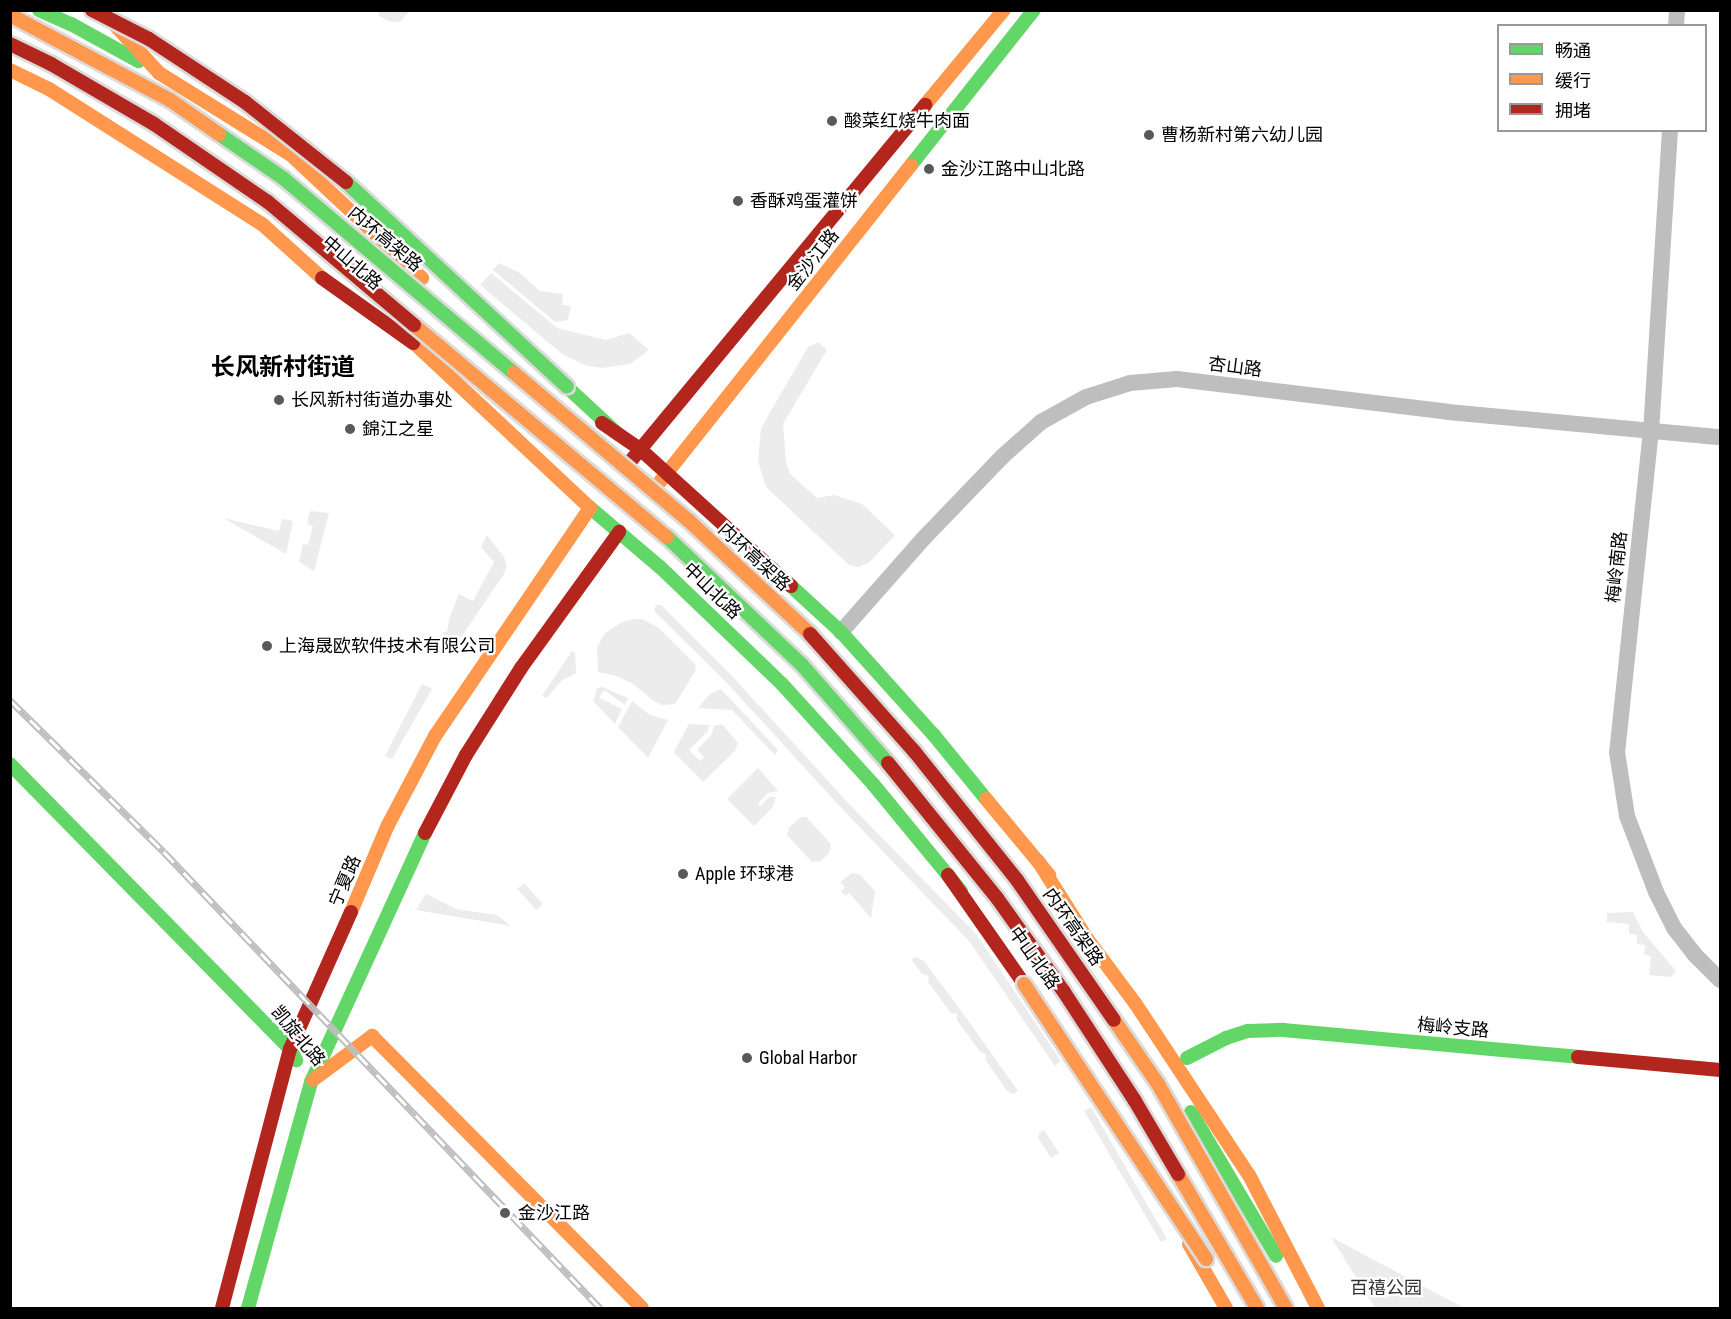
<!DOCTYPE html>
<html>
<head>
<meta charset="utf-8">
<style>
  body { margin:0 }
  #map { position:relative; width:1731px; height:1319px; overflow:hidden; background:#fff; font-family:"Roboto Condensed","Noto Sans SC",sans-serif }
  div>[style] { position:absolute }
  .green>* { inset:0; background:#ececec; transform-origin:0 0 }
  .street>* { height:16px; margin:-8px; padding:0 8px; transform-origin:8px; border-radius:8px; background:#bebebe }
  .fast>* { height:14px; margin:-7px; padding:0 7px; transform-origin:7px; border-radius:7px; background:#63d668 }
  .slow>* { height:14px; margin:-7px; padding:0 7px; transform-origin:7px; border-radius:7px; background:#ff974d }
  .jam>* { height:14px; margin:-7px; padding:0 7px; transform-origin:7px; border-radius:7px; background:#b3261e }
  .rail>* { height:7px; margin-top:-3.5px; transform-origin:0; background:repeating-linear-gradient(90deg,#fff 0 14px,#bebebe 0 28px); box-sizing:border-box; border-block:2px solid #bebebe }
  .bridges { filter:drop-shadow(2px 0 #dbdbdb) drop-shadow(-2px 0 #dbdbdb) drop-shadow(0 2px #dbdbdb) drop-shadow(0 -2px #dbdbdb) }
  .fast-bridge>* { height:14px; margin:-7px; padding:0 7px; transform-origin:7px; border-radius:7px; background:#63d668 }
  .slow-bridge>* { height:14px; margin:-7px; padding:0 7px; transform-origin:7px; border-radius:7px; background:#ff974d }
  .jam-bridge>* { height:14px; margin:-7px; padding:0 7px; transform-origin:7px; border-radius:7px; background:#b3261e }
  .dots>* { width:16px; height:16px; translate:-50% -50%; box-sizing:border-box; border:3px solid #fff; border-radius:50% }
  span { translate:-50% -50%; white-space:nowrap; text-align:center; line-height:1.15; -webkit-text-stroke:4.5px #fff; paint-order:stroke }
  .poi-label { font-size:18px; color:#000 }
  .left { translate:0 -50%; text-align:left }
  .street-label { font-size:18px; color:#000 }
  .park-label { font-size:18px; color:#333 }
  .district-label { font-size:24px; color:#000; font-weight:700 }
  .frame { position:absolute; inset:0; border:12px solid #000; pointer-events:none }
  .legend { position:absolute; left:1497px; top:24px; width:210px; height:108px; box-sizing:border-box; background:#fff; border:2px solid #999; margin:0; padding:8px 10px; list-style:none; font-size:18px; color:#000 }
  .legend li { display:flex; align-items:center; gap:12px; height:30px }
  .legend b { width:30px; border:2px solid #999 }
</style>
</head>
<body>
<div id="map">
  <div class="green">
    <i style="clip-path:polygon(380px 11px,380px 10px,410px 11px,400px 22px,388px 21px,378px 15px)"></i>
    <i style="clip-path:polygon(499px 263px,520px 273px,540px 291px,563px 294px,562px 305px,571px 306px,568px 320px,555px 322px,493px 270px)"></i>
    <i style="clip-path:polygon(491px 273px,557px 328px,606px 340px,629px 333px,649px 350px,630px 364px,602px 368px,584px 365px,562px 354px,480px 285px)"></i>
    <i style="clip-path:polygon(818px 342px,827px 350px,783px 424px,786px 462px,790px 474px,817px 498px,834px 495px,862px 504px,895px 535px,870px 562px,858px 567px,849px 565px,766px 487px,758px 461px,761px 428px,808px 347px)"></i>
    <i style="clip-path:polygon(310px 511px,329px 513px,314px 571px,299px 562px,303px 544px,308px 545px,313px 526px,307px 524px)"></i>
    <i style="clip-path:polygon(223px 518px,279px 531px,282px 519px,293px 521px,286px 554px)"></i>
    <i style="clip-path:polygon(487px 535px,504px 557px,507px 566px,504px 574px,455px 646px,444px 638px,443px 632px,447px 632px,450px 616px,459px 594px,473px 601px,494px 562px,481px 547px)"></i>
    <i style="clip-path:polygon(656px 605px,661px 605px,732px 676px,850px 805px,976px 934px,1061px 1061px,1055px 1066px,969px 941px,844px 811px,726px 682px,654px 611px)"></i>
    <i style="clip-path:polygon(634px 619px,642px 619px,659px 628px,695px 664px,696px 670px,675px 704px,662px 705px,654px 701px,633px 684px,616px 676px,598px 672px,597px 647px,605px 633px,622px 622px)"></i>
    <i style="clip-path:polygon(572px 651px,575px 653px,576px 673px,561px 681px,547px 698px,542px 696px)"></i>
    <i style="clip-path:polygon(422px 684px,432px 689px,392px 759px,385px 756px)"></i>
    <i style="clip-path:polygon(603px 687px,628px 698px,625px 705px,604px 690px,599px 698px,622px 709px,615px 724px,593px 701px,597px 688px)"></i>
    <i style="clip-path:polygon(721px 689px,778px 750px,775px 755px,732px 710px,698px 708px,710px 694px)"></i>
    <i style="clip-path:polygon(632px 701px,650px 715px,668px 720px,648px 758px,618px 727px)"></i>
    <i style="clip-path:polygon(689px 724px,709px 725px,708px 731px,689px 750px,700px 761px,704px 757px,697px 750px,712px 734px,714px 725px,723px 725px,738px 743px,735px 751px,703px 782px,674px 752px)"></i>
    <i style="clip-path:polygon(758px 768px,778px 791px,768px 793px,758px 803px,760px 806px,769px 797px,776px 797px,773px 807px,754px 826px,727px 799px)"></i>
    <i style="clip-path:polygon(801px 817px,806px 817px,831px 844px,829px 853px,821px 861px,812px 862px,787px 835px,789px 827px)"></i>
    <i style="clip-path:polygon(852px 873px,859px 874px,875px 891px,871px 918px,849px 893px,845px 896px,841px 891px,845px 888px,840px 882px)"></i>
    <i style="left:524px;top:883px;width:28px;height:9px;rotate:48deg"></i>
    <i style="clip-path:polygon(426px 894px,456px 909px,497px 915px,511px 926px,416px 910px)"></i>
    <i style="clip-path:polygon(1633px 912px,1643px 932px,1676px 971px,1671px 977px,1649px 975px,1651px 956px,1644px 955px,1645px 945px,1637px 944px,1637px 935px,1629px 934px,1629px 924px,1607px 922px,1607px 913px)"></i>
    <i style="clip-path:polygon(916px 957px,924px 961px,962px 1012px,1018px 1091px,1013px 1094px,1007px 1091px,985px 1059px,986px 1054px,980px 1052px,957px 1020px,957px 1014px,951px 1013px,928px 982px,929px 976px,922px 974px,911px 959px)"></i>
    <i style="clip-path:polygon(1091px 1107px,1167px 1239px,1161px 1242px,1084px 1111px)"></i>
    <i style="clip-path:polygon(1044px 1130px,1059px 1153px,1051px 1158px,1038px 1138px,1039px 1133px)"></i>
    <i style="clip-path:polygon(1331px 1237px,1464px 1308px,1375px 1308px)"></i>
  </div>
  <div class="street">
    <i style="left:1676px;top:26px;width:16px;rotate:-86deg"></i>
    <i style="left:1670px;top:130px;width:301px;rotate:93.6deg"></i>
    <i style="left:1651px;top:430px;width:324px;rotate:96deg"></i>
    <i style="left:1617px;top:752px;width:65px;rotate:81.1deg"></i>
    <i style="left:1627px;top:816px;width:81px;rotate:69.1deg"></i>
    <i style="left:1656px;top:892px;width:40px;rotate:63.4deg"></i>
    <i style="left:1674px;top:928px;width:33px;rotate:52deg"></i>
    <i style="left:1694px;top:954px;width:37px;rotate:45deg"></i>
    <i style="left:841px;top:632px;width:124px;rotate:-48.6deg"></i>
    <i style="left:923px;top:539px;width:115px;rotate:-46.1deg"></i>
    <i style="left:1003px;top:456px;width:51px;rotate:-41.8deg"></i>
    <i style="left:1041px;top:422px;width:51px;rotate:-29.1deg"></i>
    <i style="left:1086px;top:397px;width:46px;rotate:-17.7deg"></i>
    <i style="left:1130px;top:383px;width:47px;rotate:-4.9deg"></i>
    <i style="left:1177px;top:379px;width:273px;rotate:6.9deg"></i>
    <i style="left:1448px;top:412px;width:273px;rotate:5.3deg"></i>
  </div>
  <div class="fast">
    <i style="left:39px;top:10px;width:35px;rotate:24deg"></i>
    <i style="left:71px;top:24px;width:77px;rotate:28.9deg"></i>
    <i style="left:911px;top:165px;width:198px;rotate:-51.6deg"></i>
    <i style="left:567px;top:387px;width:69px;rotate:42.7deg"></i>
    <i style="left:588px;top:506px;width:94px;rotate:40.3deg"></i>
    <i style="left:660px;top:567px;width:169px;rotate:43.8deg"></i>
    <i style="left:782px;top:684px;width:135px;rotate:47.7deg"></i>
    <i style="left:873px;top:784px;width:139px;rotate:50.6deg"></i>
    <i style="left:791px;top:586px;width:68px;rotate:42.6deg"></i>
    <i style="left:841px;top:632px;width:137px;rotate:48deg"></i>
    <i style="left:933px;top:734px;width:84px;rotate:50.8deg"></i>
    <i style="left:10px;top:764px;width:400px;rotate:45.5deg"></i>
    <i style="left:290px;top:1049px;width:13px;rotate:61deg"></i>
    <i style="left:1187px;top:1058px;width:44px;rotate:-27.1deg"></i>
    <i style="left:1226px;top:1038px;width:23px;rotate:-18deg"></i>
    <i style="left:1248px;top:1031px;width:35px;rotate:-2deg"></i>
    <i style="left:1283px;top:1030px;width:296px;rotate:5.2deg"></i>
    <i style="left:1191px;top:1112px;width:167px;rotate:59.4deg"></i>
    <i style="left:248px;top:1308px;width:235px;rotate:-74.4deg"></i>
    <i style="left:311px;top:1082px;width:274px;rotate:-65.4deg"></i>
  </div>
  <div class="slow">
    <i style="left:114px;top:24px;width:67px;rotate:47.4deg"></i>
    <i style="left:159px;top:73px;width:155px;rotate:31.8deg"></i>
    <i style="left:291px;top:155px;width:180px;rotate:43.2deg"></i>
    <i style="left:10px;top:70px;width:43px;rotate:26deg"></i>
    <i style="left:49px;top:89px;width:252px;rotate:32.4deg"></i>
    <i style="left:262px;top:224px;width:81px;rotate:42deg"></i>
    <i style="left:925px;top:105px;width:124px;rotate:-50.3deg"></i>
    <i style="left:400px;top:330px;width:258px;rotate:43.1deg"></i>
    <i style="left:655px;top:488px;width:412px;rotate:-51.6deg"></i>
    <i style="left:986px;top:799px;width:99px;rotate:50.3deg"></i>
    <i style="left:1038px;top:861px;width:93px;rotate:57.7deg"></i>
    <i style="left:1088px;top:940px;width:79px;rotate:53.3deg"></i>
    <i style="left:1135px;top:1003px;width:206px;rotate:56.5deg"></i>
    <i style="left:1249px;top:1175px;width:150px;rotate:62.6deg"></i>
    <i style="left:351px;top:912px;width:95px;rotate:-67deg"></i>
    <i style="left:388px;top:825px;width:101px;rotate:-62.2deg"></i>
    <i style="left:435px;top:736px;width:276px;rotate:-55.8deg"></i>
    <i style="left:313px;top:1080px;width:74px;rotate:-36.7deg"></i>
    <i style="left:372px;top:1036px;width:383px;rotate:45.2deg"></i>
    <i style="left:1189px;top:1244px;width:74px;rotate:60deg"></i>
  </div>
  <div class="jam">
    <i style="left:322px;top:278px;width:112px;rotate:35.5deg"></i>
    <i style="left:602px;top:423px;width:46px;rotate:34.4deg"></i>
    <i style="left:640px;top:449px;width:204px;rotate:42.2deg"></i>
    <i style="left:629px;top:463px;width:465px;rotate:-50.4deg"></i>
    <i style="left:425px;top:833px;width:88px;rotate:-62.3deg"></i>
    <i style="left:466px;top:755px;width:103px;rotate:-57.7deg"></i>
    <i style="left:521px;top:668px;width:168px;rotate:-54.2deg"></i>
    <i style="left:948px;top:875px;width:133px;rotate:55.1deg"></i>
    <i style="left:1578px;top:1057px;width:143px;rotate:5.2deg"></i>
    <i style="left:222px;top:1308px;width:268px;rotate:-75.3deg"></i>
    <i style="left:290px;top:1049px;width:150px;rotate:-66deg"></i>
  </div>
  <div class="rail">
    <i style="left:10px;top:700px;width:216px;rotate:44.6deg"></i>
    <i style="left:164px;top:852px;width:631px;rotate:46.28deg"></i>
  </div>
  <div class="bridges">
    <div class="fast-bridge">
      <i style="left:219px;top:134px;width:78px;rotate:34.5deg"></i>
      <i style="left:283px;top:178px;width:302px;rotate:40.2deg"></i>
      <i style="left:346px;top:182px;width:301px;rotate:42.8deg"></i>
      <i style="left:667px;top:537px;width:185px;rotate:43.5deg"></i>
      <i style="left:801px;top:664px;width:132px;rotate:48.7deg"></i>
    </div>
    <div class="slow-bridge">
      <i style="left:10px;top:15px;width:181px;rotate:28deg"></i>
      <i style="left:170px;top:100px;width:60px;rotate:34.8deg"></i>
      <i style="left:414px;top:325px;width:330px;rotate:40deg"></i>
      <i style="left:514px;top:373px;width:229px;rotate:40.2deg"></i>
      <i style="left:689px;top:521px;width:166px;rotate:43deg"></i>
      <i style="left:1024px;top:984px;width:330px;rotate:56.5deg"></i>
      <i style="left:1114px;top:1020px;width:78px;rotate:55.5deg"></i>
      <i style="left:1158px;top:1084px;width:258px;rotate:60.3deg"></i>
      <i style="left:1178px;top:1174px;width:156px;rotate:59.5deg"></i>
    </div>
    <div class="jam-bridge">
      <i style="left:92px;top:10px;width:64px;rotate:27deg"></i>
      <i style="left:149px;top:39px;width:115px;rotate:33.3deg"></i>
      <i style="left:245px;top:102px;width:129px;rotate:38.4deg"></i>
      <i style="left:10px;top:44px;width:46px;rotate:26deg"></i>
      <i style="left:51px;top:64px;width:119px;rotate:30.2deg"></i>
      <i style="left:154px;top:124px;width:138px;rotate:34.4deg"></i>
      <i style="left:268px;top:202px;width:191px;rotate:40.1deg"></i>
      <i style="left:810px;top:634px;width:157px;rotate:48.4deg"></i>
      <i style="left:914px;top:751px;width:165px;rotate:51.4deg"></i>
      <i style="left:1017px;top:880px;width:170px;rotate:55.3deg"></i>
      <i style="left:888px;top:763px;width:174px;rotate:51.1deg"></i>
      <i style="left:997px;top:898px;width:115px;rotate:54.5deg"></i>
      <i style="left:1064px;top:992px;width:130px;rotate:56.9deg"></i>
      <i style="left:1135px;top:1101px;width:85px;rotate:59.5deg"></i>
    </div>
  </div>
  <div class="dots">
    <i style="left:832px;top:121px;background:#595959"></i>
    <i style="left:1149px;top:135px;background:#595959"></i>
    <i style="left:929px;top:169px;background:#595959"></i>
    <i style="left:738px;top:201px;background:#595959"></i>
    <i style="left:279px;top:400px;background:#595959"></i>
    <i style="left:350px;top:429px;background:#595959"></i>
    <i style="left:267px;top:646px;background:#595959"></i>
    <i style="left:683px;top:874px;background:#595959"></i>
    <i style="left:747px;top:1058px;background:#595959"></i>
    <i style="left:505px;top:1213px;background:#595959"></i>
  </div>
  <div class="poi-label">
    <span class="left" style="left:844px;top:121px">酸菜红烧牛肉面</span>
    <span class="left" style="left:1161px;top:135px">曹杨新村第六幼儿园</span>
    <span class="left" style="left:941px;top:169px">金沙江路中山北路</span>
    <span class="left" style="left:750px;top:201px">香酥鸡蛋灌饼</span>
    <span class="left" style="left:291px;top:400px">长风新村街道办事处</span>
    <span class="left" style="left:362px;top:429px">錦江之星</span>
    <span class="left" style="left:279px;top:646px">上海晟欧软件技术有限公司</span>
    <span class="left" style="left:695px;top:874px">Apple 环球港</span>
    <span class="left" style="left:759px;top:1058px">Global Harbor</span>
    <span class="left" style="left:518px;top:1213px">金沙江路</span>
  </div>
  <div class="street-label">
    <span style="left:385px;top:239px;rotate:40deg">内环高架路</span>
    <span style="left:813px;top:260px;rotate:-52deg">金沙江路</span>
    <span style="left:352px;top:263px;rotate:41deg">中山北路</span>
    <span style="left:1235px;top:367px;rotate:7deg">杏山路</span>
    <span style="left:754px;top:557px;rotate:43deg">内环高架路</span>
    <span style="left:1617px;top:567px;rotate:-84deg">梅岭南路</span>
    <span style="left:712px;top:591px;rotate:44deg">中山北路</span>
    <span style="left:345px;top:881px;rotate:-67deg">宁夏路</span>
    <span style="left:1073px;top:927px;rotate:55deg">内环高架路</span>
    <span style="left:1034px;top:958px;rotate:54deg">中山北路</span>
    <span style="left:1453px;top:1028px;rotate:5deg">梅岭支路</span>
    <span style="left:298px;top:1036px;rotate:50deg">凯旋北路</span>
  </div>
  <div class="park-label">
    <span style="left:1386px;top:1288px">百禧公园</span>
  </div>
  <div class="district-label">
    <span style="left:283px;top:368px">长风新村街道</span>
  </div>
  <div class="frame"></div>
  <ul class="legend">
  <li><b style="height:8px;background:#63d668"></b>畅通</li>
  <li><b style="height:8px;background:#ff974d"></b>缓行</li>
  <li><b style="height:8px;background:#b3261e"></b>拥堵</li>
  </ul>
</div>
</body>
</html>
